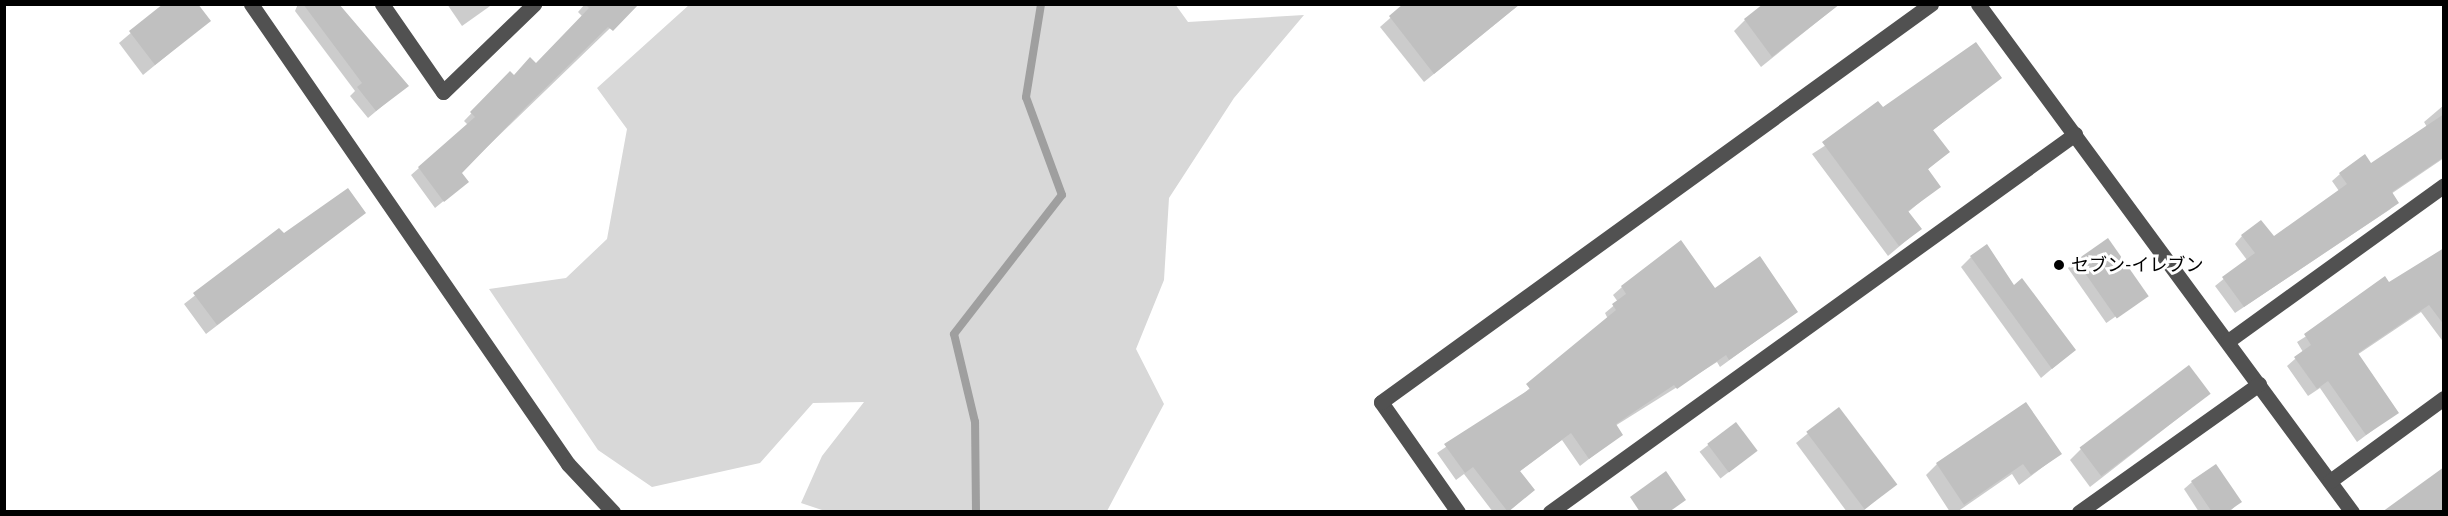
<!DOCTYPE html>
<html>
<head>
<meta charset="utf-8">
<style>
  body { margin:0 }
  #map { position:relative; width:2448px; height:516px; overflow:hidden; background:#fff; font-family:"PT Sans","Noto Sans JP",sans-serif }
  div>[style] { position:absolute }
  .green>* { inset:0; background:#d8d8d8 }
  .shadow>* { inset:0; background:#0003; transform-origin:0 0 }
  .stream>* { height:8px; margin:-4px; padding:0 4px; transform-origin:4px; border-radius:4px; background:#9f9f9f }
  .building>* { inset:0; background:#c0c0c0; transform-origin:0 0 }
  .minor>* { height:15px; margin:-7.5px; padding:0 7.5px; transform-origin:7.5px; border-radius:7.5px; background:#515151 }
  .dots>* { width:16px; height:16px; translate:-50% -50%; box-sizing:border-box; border:3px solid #fff; border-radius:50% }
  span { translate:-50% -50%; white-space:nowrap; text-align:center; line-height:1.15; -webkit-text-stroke:6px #fff; paint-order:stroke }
  .poi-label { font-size:18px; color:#000 }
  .left { translate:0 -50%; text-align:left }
  .frame { position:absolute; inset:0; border:6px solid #000; pointer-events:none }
</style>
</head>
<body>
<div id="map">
  <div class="green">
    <i style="clip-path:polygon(1175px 4px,1188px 22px,1304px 15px,1234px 98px,1169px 198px,1164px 280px,1136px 349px,1164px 404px,1107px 511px,828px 512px,801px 503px,822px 456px,864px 402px,813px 403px,760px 463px,652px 487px,598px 450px,489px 289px,566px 278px,607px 239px,627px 129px,597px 88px,689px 5px)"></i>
  </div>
  <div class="shadow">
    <i style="clip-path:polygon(165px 4px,209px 21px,143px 75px,119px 43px)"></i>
    <i style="clip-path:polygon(298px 4px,337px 4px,406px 86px,368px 118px,350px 96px,355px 91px,295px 11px)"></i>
    <i style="clip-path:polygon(447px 4px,493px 4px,462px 26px)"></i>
    <i style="clip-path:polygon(585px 4px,635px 4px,460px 173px,467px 182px,435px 208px,411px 175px,468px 125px,464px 121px,510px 73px,513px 77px,536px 65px,583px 17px,578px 12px)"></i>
    <i style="clip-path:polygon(1406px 4px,1520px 4px,1424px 82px,1380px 27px)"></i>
    <i style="clip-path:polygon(1838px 5px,1761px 67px,1734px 31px,1745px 20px)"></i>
    <i style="clip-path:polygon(2000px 78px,1932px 131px,1948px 152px,1927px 170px,1939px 186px,1907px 213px,1920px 229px,1888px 256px,1812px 154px,1882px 109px)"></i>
    <i style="clip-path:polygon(2444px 105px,2444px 158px,2391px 194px,2397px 203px,2389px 210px,2235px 313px,2215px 286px,2247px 260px,2235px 244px,2242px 236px,2273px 238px,2339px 191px,2332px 181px,2340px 174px,2371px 165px,2427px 127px,2424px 122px)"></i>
    <i style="clip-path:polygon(364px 213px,206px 334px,184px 304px,279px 230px,283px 236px)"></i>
    <i style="left:2108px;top:240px;width:67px;height:49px;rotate:55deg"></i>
    <i style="clip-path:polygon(2444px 249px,2444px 343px,2421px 312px,2357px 355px,2397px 412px,2357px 442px,2320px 388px,2308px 396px,2287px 366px,2303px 352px,2297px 342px)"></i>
    <i style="clip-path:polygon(1971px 257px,2074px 350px,2041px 378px,1961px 267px)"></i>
    <i style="clip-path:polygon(1622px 287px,1714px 290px,1796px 312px,1720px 367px,1717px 362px,1615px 426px,1621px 434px,1580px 466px,1562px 440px,1519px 472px,1533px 490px,1508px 512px,1493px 512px,1464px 474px,1456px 480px,1437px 453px,1521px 396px,1608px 319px,1605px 313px,1618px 302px,1613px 295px)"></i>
    <i style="clip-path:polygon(2209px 394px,2090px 487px,2070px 460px,2081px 449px)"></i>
    <i style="clip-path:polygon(1838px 409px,1895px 484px,1862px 512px,1847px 512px,1796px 443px)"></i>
    <i style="left:1735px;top:424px;width:34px;height:45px;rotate:52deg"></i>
    <i style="clip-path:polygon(2060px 454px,2019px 485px,2012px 474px,1957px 512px,1950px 512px,1926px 475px,1937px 464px)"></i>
    <i style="clip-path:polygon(2192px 482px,2240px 502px,2229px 512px,2199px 512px,2184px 489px)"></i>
  </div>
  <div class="stream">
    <i style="left:976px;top:512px;width:90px;rotate:-90.6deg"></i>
    <i style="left:975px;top:422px;width:90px;rotate:-103.4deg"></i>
    <i style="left:954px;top:334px;width:176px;rotate:-52.2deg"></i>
    <i style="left:1062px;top:195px;width:104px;rotate:-110.2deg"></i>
    <i style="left:1026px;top:97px;width:94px;rotate:-80.8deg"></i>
  </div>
  <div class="building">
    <i style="clip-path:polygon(163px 4px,198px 4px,211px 21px,155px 65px,129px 31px)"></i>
    <i style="clip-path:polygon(303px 4px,339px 4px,409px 86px,376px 111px,357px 87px,362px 83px)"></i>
    <i style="clip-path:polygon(585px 4px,639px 4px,613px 31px,608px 27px,526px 107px,462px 173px,469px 182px,444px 202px,418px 167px,475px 117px,470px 112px,510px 71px,514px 75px,530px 57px,536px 63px,589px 8px)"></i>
    <i style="clip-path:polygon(1403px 4px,1520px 4px,1434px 74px,1389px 16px)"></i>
    <i style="clip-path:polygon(1763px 4px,1840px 4px,1772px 57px,1744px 19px)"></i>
    <i style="clip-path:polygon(1976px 42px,2002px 78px,1933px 130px,1950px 152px,1928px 169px,1941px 187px,1908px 211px,1922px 229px,1899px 246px,1822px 142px,1878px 101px,1883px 107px)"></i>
    <i style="clip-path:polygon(2444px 114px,2444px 157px,2392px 192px,2399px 203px,2244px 307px,2222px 277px,2255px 253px,2241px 235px,2261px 220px,2274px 236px,2347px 184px,2339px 173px,2365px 154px,2371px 163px)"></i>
    <i style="clip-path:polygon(348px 188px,366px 213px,217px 325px,193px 293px,279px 228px,284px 233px)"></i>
    <i style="left:2108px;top:238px;width:71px;height:39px;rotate:55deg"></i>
    <i style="clip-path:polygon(1681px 240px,1715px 288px,1760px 256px,1798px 312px,1729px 360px,1726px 355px,1677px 389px,1674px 385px,1616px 424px,1623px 435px,1589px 459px,1571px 433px,1520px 471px,1535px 490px,1508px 512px,1473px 467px,1465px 473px,1444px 444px,1530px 389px,1526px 384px,1616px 310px,1612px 304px,1626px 294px,1621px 286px)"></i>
    <i style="clip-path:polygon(1987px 244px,2014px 285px,2022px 278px,2076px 350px,2052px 369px,1970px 256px)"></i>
    <i style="clip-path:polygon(2444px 248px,2444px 325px,2429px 305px,2358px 353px,2399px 413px,2366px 435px,2328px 381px,2317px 389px,2294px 357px,2311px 345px,2304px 334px,2385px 276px,2389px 282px)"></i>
    <i style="left:2189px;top:365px;width:36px;height:137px;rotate:53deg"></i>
    <i style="clip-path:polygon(2026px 402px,2062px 454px,2031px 475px,2023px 464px,1964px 505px,1936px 463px)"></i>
    <i style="left:1839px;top:407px;width:97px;height:41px;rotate:53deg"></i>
    <i style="left:1736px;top:422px;width:36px;height:36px;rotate:53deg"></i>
    <i style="clip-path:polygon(2216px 464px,2242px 502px,2227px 512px,2212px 512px,2191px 481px)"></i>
    <i style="clip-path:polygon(2444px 467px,2444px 512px,2382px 512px)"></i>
    <i style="clip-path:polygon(1666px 471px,1686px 500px,1669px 512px,1640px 512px,1630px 497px)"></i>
  </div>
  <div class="minor">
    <i style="left:251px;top:4px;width:559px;rotate:55.43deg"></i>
    <i style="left:568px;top:464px;width:66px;rotate:46.8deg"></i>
    <i style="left:382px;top:4px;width:107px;rotate:55.3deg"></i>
    <i style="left:443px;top:92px;width:127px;rotate:-44deg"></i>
    <i style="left:1978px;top:4px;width:631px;rotate:53.64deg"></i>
    <i style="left:2228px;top:341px;width:266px;rotate:-35.8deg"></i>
    <i style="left:2330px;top:481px;width:141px;rotate:-36.1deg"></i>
    <i style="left:1458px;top:512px;width:134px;rotate:-125deg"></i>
    <i style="left:1381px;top:402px;width:679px;rotate:-35.89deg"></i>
    <i style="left:1550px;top:512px;width:647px;rotate:-35.75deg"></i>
    <i style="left:2079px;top:512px;width:221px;rotate:-35.4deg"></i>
  </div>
  <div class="dots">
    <i style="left:2059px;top:265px;background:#000"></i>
  </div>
  <div class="poi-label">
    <span class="left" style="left:2071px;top:265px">セブン-イレブン</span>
  </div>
  <div class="frame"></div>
</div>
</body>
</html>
